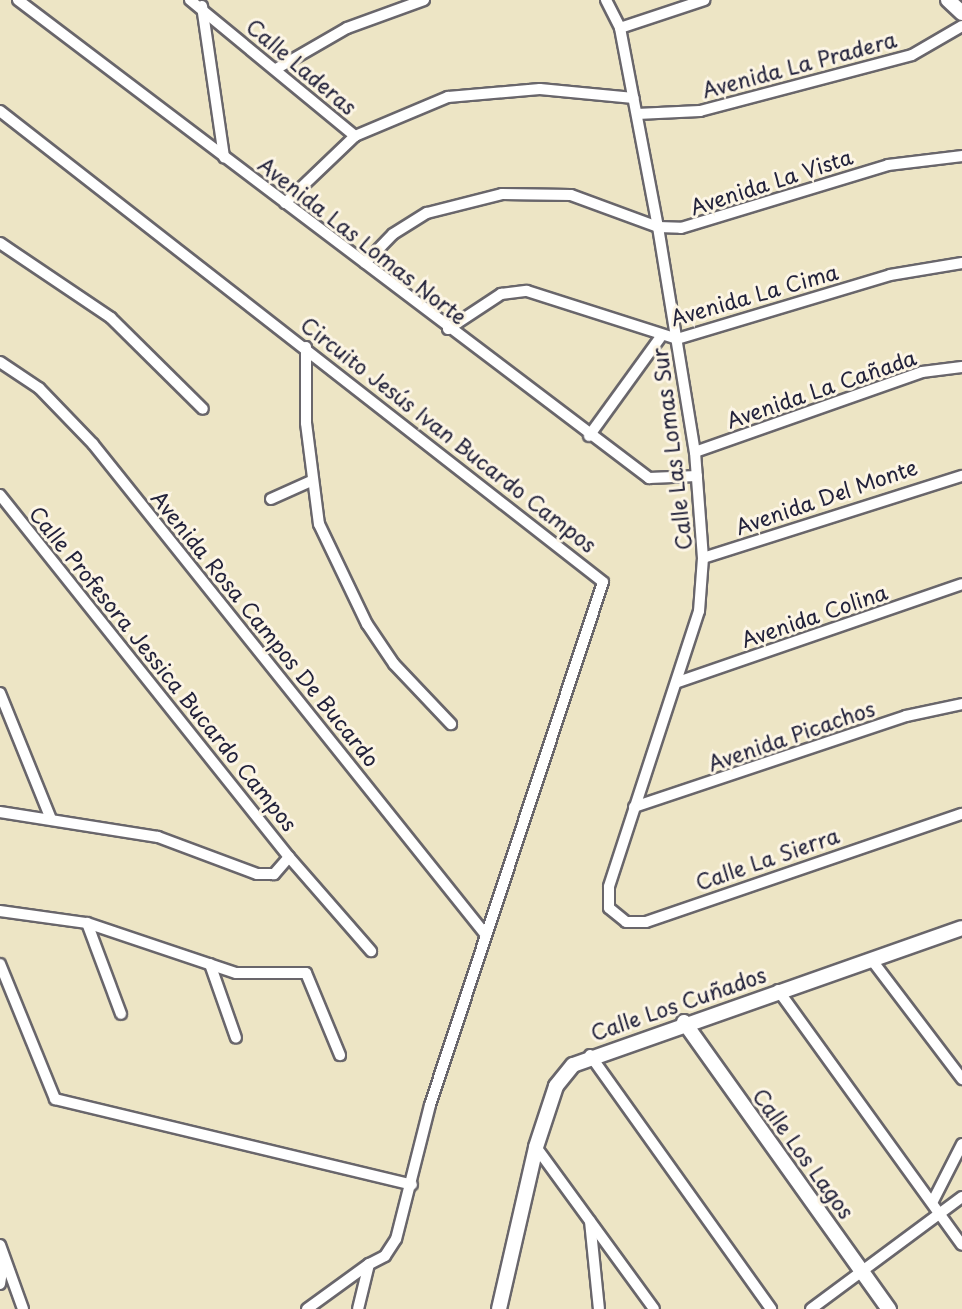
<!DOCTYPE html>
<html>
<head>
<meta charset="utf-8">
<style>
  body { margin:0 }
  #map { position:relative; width:962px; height:1309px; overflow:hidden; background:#ede5c5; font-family:"Playpen Sans",sans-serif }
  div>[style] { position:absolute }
  .roads { filter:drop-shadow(2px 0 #69666b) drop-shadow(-2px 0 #69666b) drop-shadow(0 2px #69666b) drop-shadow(0 -2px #69666b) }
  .street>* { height:10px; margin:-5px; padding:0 5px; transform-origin:5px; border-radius:5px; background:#fff }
  .secondary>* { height:14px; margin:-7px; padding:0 7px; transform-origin:7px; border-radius:7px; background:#fff }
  span { translate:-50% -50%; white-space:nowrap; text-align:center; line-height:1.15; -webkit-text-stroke:6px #fcf5e5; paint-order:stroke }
  .street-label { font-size:21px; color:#22223b }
</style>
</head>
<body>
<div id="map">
  <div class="roads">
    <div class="street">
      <i style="left:18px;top:0;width:792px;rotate:37.14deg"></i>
      <i style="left:649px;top:478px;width:48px;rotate:-2.4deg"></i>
      <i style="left:190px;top:0;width:214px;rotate:39.5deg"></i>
      <i style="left:606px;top:0;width:31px;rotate:63deg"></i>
      <i style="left:620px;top:28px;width:203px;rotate:79.2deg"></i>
      <i style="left:658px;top:227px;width:228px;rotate:80.7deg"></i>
      <i style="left:695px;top:452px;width:106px;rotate:85.7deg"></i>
      <i style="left:703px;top:558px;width:53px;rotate:94.3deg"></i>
      <i style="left:699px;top:611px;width:290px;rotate:108.1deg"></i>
      <i style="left:609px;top:887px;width:21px;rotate:90deg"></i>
      <i style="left:609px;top:908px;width:22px;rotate:39deg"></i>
      <i style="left:626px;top:922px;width:20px"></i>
      <i style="left:646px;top:922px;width:334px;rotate:-18.9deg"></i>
      <i style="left:202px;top:6px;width:153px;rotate:81.7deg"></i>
      <i style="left:620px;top:28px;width:89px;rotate:-18.4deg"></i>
      <i style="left:276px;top:69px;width:82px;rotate:-30deg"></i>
      <i style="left:347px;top:28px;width:82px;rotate:-20deg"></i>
      <i style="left:0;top:111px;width:765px;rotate:37.99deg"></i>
      <i style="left:603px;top:582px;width:551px;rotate:108.3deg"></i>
      <i style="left:430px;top:1105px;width:138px;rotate:104.2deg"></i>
      <i style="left:396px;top:1239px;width:20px;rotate:123deg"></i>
      <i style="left:385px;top:1256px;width:18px;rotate:153deg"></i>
      <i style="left:369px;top:1264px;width:46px;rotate:103.7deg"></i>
      <i style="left:637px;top:114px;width:63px;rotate:-2.7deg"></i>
      <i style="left:700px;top:111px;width:219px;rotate:-14.8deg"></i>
      <i style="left:912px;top:55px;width:58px;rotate:-30.1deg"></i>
      <i style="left:285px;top:203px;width:97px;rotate:-43.7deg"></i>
      <i style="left:355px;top:136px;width:101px;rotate:-22.8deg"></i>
      <i style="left:448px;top:97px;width:92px;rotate:-5deg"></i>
      <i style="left:540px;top:89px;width:94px;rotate:5.5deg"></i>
      <i style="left:0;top:243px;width:134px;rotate:34deg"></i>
      <i style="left:111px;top:318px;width:129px;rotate:44.7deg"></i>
      <i style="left:365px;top:263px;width:40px;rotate:-46deg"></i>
      <i style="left:393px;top:234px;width:40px;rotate:-32deg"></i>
      <i style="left:427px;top:213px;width:77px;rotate:-14.2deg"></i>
      <i style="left:502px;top:194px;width:69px;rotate:0.8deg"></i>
      <i style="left:571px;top:195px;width:93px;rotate:20.2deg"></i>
      <i style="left:658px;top:227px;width:23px;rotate:2deg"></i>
      <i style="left:681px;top:228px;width:216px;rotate:-16.9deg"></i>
      <i style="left:888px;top:165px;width:75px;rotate:-6.9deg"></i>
      <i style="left:448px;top:329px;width:64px;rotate:-33.4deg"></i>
      <i style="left:501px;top:294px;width:26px;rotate:-7deg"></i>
      <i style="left:527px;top:291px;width:157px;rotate:17.7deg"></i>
      <i style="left:677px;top:339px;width:222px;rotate:-16.7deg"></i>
      <i style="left:890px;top:275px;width:73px;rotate:-9.5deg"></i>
      <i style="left:306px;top:347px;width:76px;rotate:90deg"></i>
      <i style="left:306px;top:423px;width:102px;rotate:82.7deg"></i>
      <i style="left:319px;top:524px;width:111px;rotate:64.4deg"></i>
      <i style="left:367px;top:624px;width:48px;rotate:56deg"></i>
      <i style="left:394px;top:664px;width:83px;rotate:46.5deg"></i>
      <i style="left:0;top:362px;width:47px;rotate:33.7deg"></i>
      <i style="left:39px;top:388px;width:78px;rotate:46deg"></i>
      <i style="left:93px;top:444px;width:629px;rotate:51.33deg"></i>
      <i style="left:589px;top:436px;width:121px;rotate:-54.1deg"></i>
      <i style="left:695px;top:452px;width:241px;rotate:-19.4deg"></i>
      <i style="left:922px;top:372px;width:40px;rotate:-7.1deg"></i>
      <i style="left:0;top:495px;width:463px;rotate:51.4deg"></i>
      <i style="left:289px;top:857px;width:23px;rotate:131deg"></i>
      <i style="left:274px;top:874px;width:17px;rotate:180deg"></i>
      <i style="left:257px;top:874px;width:106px;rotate:-159.5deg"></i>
      <i style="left:158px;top:837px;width:160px;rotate:-171deg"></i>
      <i style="left:271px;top:499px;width:44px;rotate:-24.2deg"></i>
      <i style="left:703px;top:558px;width:272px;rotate:-17.6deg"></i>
      <i style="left:678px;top:682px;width:300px;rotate:-19deg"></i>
      <i style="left:0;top:693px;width:134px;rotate:68deg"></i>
      <i style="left:634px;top:807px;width:287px;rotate:-18.5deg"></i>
      <i style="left:906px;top:716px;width:57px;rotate:-12.1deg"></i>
      <i style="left:289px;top:857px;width:125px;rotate:48.9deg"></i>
      <i style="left:0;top:911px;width:88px;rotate:7.9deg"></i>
      <i style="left:87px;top:923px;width:157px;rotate:18.6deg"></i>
      <i style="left:236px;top:973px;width:70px"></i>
      <i style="left:306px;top:973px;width:89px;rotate:67.5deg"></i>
      <i style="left:87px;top:923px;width:97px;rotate:69.5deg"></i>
      <i style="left:871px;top:959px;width:151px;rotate:52.8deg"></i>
      <i style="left:0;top:964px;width:146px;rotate:67.8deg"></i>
      <i style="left:55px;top:1099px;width:367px;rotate:13.5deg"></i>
      <i style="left:210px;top:964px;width:78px;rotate:70.6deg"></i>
      <i style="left:778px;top:990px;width:314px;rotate:54.2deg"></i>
      <i style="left:590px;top:1055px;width:312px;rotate:54.5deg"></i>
      <i style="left:536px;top:1147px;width:200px;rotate:53.9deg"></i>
      <i style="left:933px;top:1201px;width:64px;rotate:-63deg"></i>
      <i style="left:590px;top:1221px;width:88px;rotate:84.2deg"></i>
      <i style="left:0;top:1245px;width:68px;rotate:70.2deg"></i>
      <i style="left:0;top:1284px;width:24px;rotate:-81deg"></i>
      <i style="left:307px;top:1309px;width:77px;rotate:-36deg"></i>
      <i style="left:811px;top:1309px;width:188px;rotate:-36.6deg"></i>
    </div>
    <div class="secondary">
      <i style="left:948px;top:0;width:19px;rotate:43deg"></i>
      <i style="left:684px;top:1022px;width:353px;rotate:54.5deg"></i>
      <i style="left:499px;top:1309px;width:166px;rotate:-77.1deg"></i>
      <i style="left:536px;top:1147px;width:64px;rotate:-71.8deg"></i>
      <i style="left:556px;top:1086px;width:27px;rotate:-51deg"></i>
      <i style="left:573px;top:1065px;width:412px;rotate:-19.4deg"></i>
    </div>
  </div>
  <div class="street-label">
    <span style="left:799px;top:64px;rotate:-15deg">Avenida La Pradera</span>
    <span style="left:302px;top:66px;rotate:40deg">Calle Laderas</span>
    <span style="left:771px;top:181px;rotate:-18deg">Avenida La Vista</span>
    <span style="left:363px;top:240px;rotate:38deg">Avenida Las Lomas Norte</span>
    <span style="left:754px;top:294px;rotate:-16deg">Avenida La Cima</span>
    <span style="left:821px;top:388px;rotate:-19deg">Avenida La Cañada</span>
    <span style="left:449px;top:434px;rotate:38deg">Circuito Jesús Ivan Bucardo Campos</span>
    <span style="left:671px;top:449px;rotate:-97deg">Calle Las Lomas Sur</span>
    <span style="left:826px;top:496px;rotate:-19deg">Avenida Del Monte</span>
    <span style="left:814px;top:615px;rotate:-19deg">Avenida Colina</span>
    <span style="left:266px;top:628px;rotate:51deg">Avenida Rosa Campos De Bucardo</span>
    <span style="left:164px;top:668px;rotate:51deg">Calle Profesora Jessica Bucardo Campos</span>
    <span style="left:791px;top:735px;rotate:-19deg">Avenida Picachos</span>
    <span style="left:767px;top:858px;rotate:-19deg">Calle La Sierra</span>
    <span style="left:678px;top:1003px;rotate:-19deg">Calle Los Cuñados</span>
    <span style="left:804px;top:1153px;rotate:54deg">Calle Los Lagos</span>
  </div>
</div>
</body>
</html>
